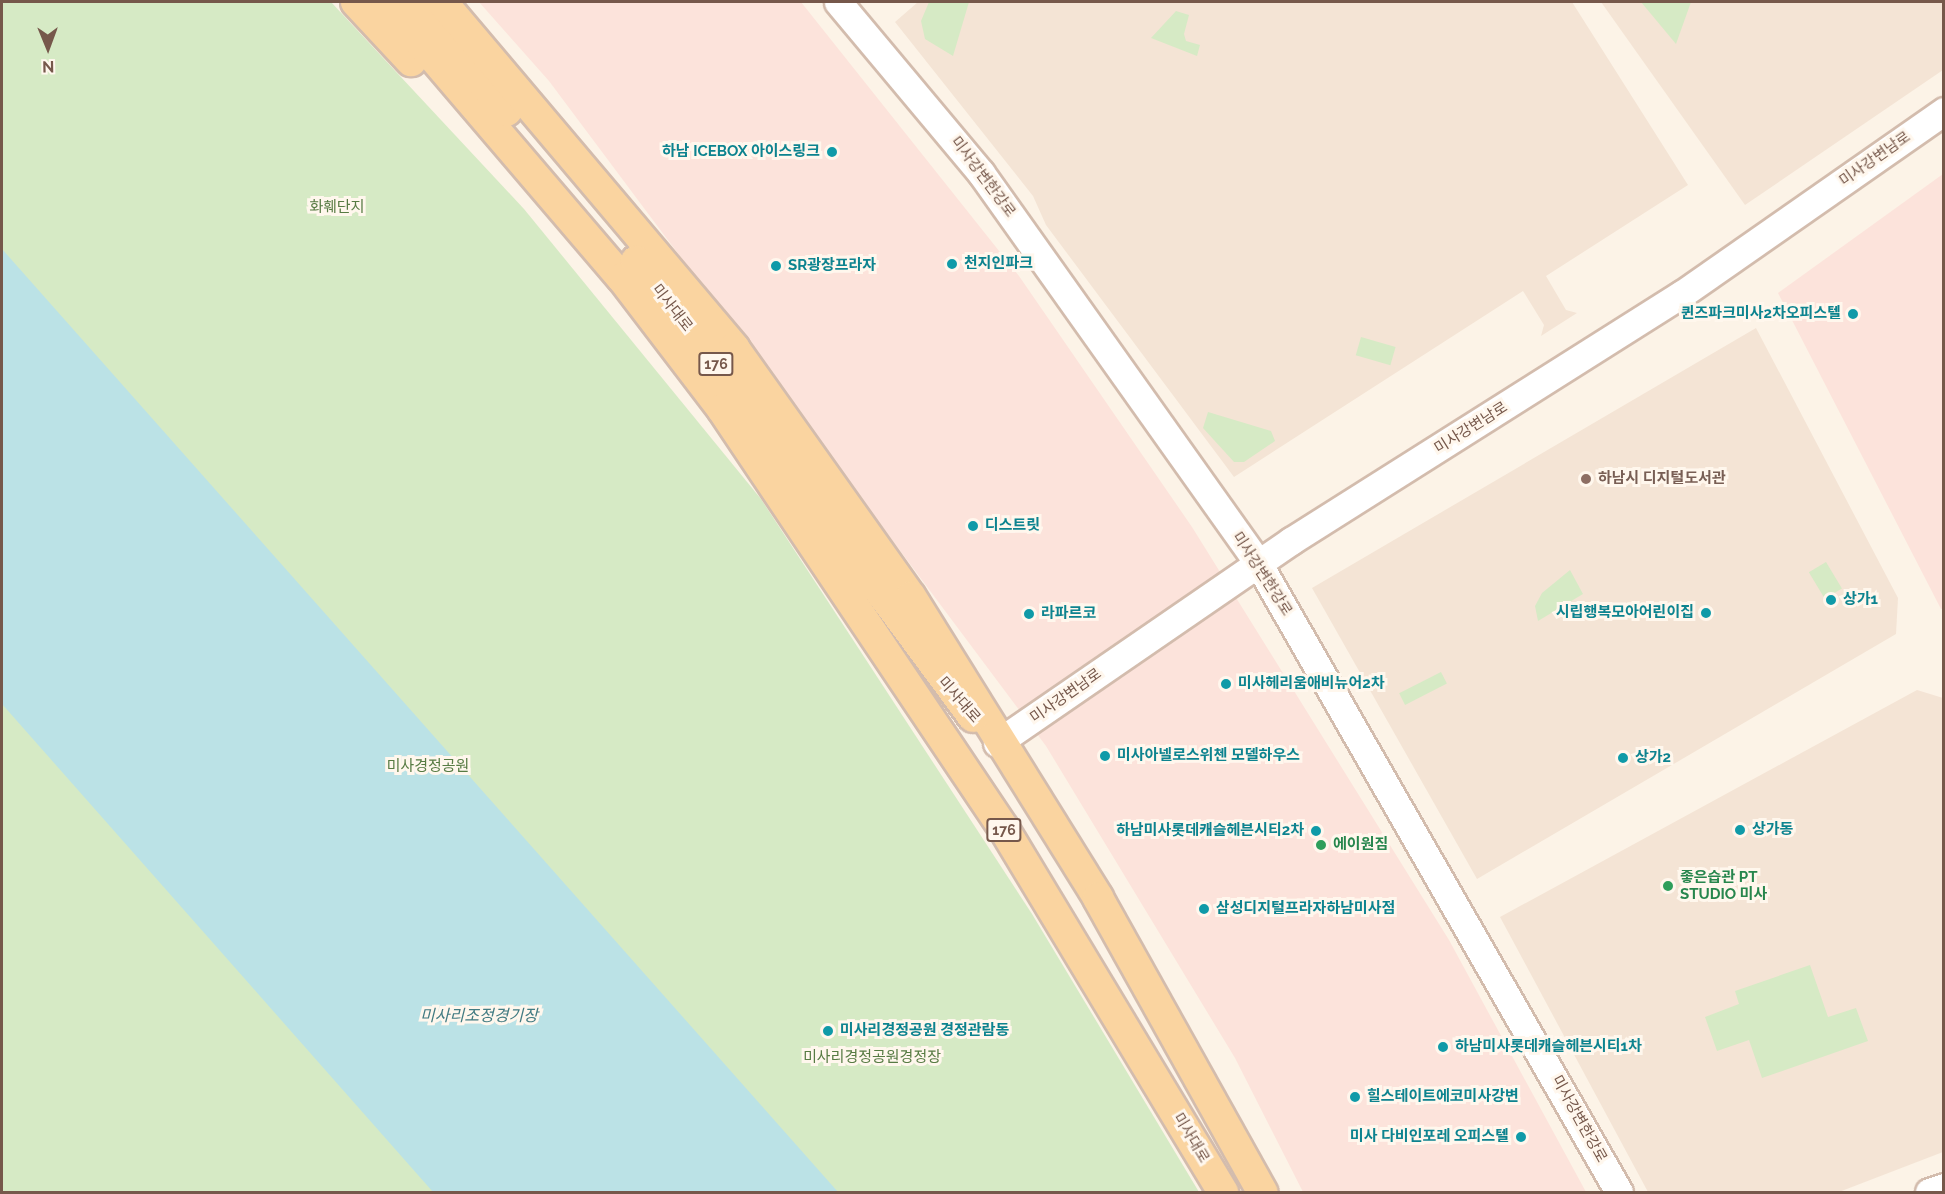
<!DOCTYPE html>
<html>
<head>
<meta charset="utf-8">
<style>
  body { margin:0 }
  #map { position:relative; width:1945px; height:1194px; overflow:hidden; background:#fcf3e7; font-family:Raleway,"Noto Sans KR",sans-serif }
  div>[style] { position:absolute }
  .residential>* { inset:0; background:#f4e4d5 }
  .commercial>* { inset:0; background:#fce3db }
  .green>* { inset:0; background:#d6eac5; transform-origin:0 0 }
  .water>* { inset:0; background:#bbe2e6 }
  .roads { filter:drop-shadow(2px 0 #d3bcad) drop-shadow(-2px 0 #d3bcad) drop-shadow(0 2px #d3bcad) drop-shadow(0 -2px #d3bcad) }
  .secondary>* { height:27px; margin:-13.5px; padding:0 13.5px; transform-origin:13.5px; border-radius:13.5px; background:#fff }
  .primary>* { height:30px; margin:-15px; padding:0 15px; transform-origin:15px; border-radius:15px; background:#fad4a0 }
  .dots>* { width:16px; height:16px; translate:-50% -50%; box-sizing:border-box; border:3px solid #fff7ed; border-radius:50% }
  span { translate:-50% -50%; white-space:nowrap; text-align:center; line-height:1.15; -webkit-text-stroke:6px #fff7ed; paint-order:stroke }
  .shield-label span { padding:2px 4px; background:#fff7ed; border:2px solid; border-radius:4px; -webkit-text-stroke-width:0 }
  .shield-label { font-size:14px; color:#76584b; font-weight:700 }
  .culture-label { font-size:15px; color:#0d838f; font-weight:700 }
  .right { translate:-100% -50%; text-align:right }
  .left { translate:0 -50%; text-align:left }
  .street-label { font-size:15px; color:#76584b }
  .park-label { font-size:15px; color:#577b43 }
  .education-label { font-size:15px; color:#785e54; font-weight:700 }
  .leisure-label { font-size:15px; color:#27864d; font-weight:700 }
  .water-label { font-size:16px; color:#427b82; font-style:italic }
  .frame { position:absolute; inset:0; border:3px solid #76584b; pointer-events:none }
  .north { position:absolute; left:18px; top:18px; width:60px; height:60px; -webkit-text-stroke:4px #fff7ed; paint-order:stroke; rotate:179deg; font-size:16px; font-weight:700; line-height:24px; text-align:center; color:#76584b }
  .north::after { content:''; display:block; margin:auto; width:21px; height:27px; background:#76584b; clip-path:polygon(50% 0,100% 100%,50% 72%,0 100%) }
</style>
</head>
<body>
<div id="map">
  <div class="residential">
    <i style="clip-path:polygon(918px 2px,1572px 2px,1688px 185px,1546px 276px,1566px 310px,1577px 313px,1541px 336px,1544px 325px,1523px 291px,1234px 477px,1046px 225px,1033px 196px,895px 22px)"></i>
    <i style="clip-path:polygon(1601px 2px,1943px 2px,1943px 70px,1745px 205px)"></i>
    <i style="clip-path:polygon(1756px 328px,1898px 598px,1896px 634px,1477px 879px,1312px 588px)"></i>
    <i style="clip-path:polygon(1917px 690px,1943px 698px,1943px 1152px,1839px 1192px,1648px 1192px,1500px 917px)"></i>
  </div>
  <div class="commercial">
    <i style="clip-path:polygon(479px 2px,801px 2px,1019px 276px,1192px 527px,1449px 940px,1586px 1192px,1303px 1192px,1235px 1058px,1046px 746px,549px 81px)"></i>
    <i style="clip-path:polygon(1943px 174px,1944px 608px,1941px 609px,1778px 293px)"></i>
  </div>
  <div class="green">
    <i style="clip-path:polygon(2px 2px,331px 2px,524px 209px,761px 499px,1032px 914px,1199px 1192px,2px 1192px)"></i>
    <i style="clip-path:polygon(929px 2px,969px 2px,953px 56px,925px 39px,921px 21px)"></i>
    <i style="clip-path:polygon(1641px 2px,1691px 2px,1676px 44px)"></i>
    <i style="clip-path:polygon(1176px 11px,1189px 15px,1184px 34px,1186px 41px,1200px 45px,1197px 56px,1151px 38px)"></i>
    <i style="left:1361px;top:337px;width:36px;height:19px;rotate:16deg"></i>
    <i style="clip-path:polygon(1208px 412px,1271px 431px,1275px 441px,1244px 462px,1234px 462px,1203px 428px)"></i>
    <i style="left:1826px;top:562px;width:31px;height:20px;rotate:59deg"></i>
    <i style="clip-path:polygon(1570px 570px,1583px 594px,1538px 621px,1535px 606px,1542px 593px)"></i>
    <i style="left:1441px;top:672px;width:13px;height:47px;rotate:63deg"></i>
    <i style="clip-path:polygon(1810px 965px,1828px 1017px,1856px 1008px,1868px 1041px,1762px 1078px,1749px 1040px,1717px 1051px,1705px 1017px,1739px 1004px,1735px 991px)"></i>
  </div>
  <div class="water">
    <i style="clip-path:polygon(2px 249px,838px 1192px,433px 1192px,2px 704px)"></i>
  </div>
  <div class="roads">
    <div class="secondary">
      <i style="left:838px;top:2px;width:223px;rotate:50.1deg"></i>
      <i style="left:981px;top:173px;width:478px;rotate:54.6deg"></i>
      <i style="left:1258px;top:563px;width:725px;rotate:60.15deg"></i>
      <i style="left:997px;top:743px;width:357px;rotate:-34.5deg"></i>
      <i style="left:1291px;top:541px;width:462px;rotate:-32.3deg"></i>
      <i style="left:1682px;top:294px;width:320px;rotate:-34.9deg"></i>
      <i style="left:1929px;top:1192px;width:16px;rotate:-18deg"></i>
    </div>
    <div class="primary">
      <i style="left:356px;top:2px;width:81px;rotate:47deg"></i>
      <i style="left:386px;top:2px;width:363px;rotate:49.5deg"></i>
      <i style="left:622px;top:278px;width:165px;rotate:52.6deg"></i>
      <i style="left:722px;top:409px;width:506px;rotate:56.12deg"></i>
      <i style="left:1004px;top:829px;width:424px;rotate:58.9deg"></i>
      <i style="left:414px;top:2px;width:143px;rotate:49.5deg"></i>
      <i style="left:442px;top:2px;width:453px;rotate:49.8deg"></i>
      <i style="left:734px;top:348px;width:305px;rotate:54.6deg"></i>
      <i style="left:911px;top:597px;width:354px;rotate:58.1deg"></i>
      <i style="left:1098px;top:898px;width:337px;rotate:60.8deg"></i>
      <i style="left:636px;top:261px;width:567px;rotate:53.53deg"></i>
    </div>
  </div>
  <div class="dots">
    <i style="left:832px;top:152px;background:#0f9aa8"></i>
    <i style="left:952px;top:264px;background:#0f9aa8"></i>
    <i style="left:776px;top:266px;background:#0f9aa8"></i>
    <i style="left:1853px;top:314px;background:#0f9aa8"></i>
    <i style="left:1586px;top:479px;background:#8d6e63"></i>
    <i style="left:973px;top:526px;background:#0f9aa8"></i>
    <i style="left:1831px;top:600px;background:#0f9aa8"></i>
    <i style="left:1706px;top:613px;background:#0f9aa8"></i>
    <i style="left:1029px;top:614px;background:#0f9aa8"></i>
    <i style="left:1226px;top:684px;background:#0f9aa8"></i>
    <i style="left:1105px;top:756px;background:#0f9aa8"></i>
    <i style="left:1623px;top:758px;background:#0f9aa8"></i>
    <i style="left:1740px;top:830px;background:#0f9aa8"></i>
    <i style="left:1316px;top:831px;background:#0f9aa8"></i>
    <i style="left:1321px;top:845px;background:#2e9e5b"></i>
    <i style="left:1668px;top:886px;background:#2e9e5b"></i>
    <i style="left:1204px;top:909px;background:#0f9aa8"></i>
    <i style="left:828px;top:1031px;background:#0f9aa8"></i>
    <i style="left:1443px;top:1047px;background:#0f9aa8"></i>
    <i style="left:1355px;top:1097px;background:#0f9aa8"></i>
    <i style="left:1521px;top:1137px;background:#0f9aa8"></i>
  </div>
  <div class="shield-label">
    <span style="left:716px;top:364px">176</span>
    <span style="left:1004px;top:830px">176</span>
  </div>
  <div class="culture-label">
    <span class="right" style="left:820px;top:152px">하남 ICEBOX 아이스링크</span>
    <span class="left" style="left:964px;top:264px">천지인파크</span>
    <span class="left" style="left:788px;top:266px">SR광장프라자</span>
    <span class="right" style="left:1841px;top:314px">퀸즈파크미사2차오피스텔</span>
    <span class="left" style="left:985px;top:526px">디스트릿</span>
    <span class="left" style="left:1843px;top:600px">상가1</span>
    <span class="right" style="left:1694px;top:613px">시립행복모아어린이집</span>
    <span class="left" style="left:1041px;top:614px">라파르코</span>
    <span class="left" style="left:1238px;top:684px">미사헤리움애비뉴어2차</span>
    <span class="left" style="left:1117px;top:756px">미사아넬로스위첸 모델하우스</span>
    <span class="left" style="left:1635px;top:758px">상가2</span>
    <span class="left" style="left:1752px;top:830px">상가동</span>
    <span class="right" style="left:1304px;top:831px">하남미사롯데캐슬헤븐시티2차</span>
    <span class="left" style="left:1216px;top:909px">삼성디지털프라자하남미사점</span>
    <span class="left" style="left:840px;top:1031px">미사리경정공원 경정관람동</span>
    <span class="left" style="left:1455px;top:1047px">하남미사롯데캐슬헤븐시티1차</span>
    <span class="left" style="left:1367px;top:1097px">힐스테이트에코미사강변</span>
    <span class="right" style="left:1509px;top:1137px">미사 다비인포레 오피스텔</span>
  </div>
  <div class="street-label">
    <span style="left:1875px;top:159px;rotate:-35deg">미사강변남로</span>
    <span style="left:983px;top:177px;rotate:53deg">미사강변한강로</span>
    <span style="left:672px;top:308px;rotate:52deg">미사대로</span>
    <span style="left:1471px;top:428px;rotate:-32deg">미사강변남로</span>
    <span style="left:1262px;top:574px;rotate:57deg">미사강변한강로</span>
    <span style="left:1066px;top:696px;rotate:-35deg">미사강변남로</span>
    <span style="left:959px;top:700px;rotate:49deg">미사대로</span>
    <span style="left:1579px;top:1119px;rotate:61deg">미사강변한강로</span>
    <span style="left:1191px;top:1138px;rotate:59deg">미사대로</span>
  </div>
  <div class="park-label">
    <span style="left:337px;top:208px">화훼단지</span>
    <span style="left:428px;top:767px">미사경정공원</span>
    <span style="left:872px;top:1058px">미사리경정공원경정장</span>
  </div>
  <div class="education-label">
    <span class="left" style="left:1598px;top:479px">하남시 디지털도서관</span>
  </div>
  <div class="leisure-label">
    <span class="left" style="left:1333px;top:845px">에이원짐</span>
    <span class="left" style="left:1680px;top:886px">좋은습관 PT<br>STUDIO 미사</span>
  </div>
  <div class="water-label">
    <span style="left:479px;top:1016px">미사리조정경기장</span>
  </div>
  <div class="frame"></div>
  <div class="north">N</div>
</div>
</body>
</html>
